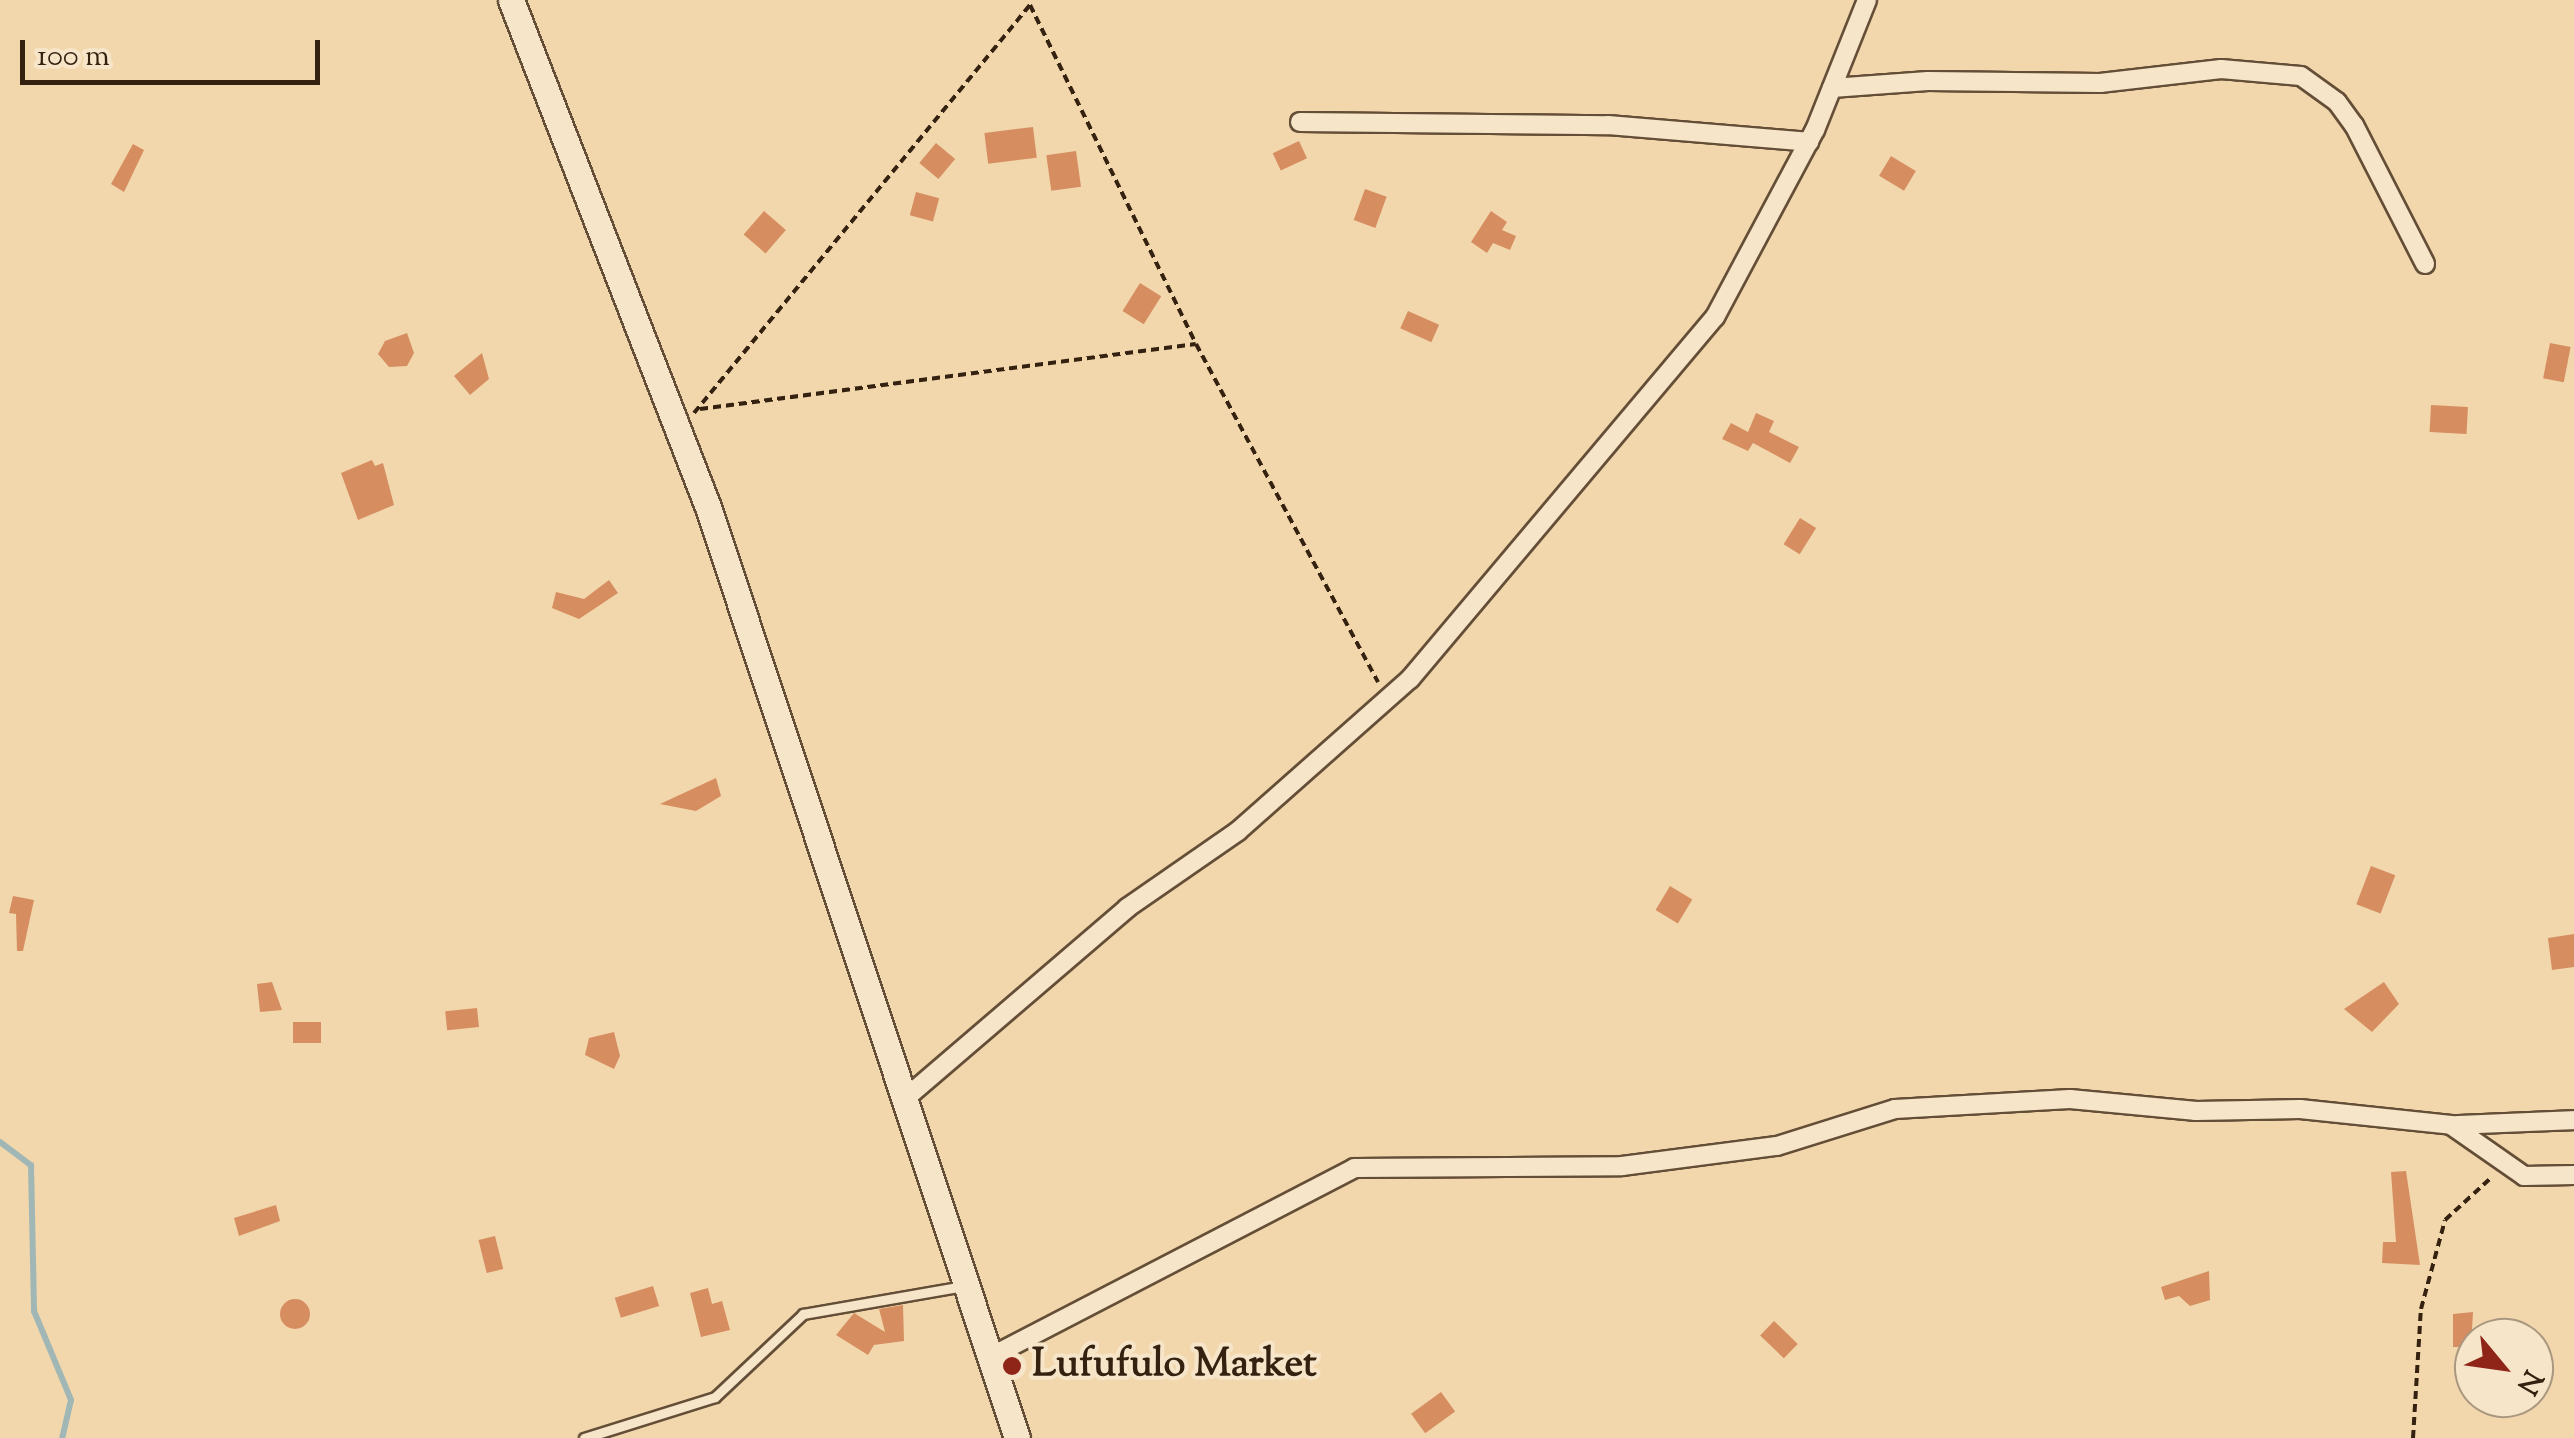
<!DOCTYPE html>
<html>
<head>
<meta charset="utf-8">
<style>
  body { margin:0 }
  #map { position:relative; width:2574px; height:1438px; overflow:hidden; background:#f2d7ac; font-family:"Sorts Mill Goudy",serif }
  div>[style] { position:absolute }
  .stream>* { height:6px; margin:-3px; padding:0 3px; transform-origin:3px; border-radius:3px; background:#a0b7b6 }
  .building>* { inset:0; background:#d68e61; transform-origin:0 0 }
  .round { border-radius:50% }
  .path>* { height:4px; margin-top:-2px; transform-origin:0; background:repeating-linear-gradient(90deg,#342110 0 8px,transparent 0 13px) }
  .roads { filter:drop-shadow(2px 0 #644e37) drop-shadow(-2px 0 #644e37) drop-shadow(0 2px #644e37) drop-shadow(0 -2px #644e37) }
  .lane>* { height:9px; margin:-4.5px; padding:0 4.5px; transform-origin:4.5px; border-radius:4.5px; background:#f7e5c9 }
  .street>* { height:18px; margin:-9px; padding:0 9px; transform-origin:9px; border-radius:9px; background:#f7e5c9 }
  .secondary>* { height:25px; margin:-12.5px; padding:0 12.5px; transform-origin:12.5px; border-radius:12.5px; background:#f7e5c9 }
  .dots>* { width:28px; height:28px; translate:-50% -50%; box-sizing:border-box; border:5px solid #f7e5c9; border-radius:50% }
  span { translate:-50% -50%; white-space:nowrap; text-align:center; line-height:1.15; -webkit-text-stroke:8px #f7e5c9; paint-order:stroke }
  .poi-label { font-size:40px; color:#342110; font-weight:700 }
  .left { translate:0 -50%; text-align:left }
  .north { position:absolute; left:2454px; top:1318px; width:100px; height:100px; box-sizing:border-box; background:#f7e5c9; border:2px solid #a9977f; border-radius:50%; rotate:119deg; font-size:28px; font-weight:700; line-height:40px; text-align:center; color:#342110 }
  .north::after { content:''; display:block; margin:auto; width:35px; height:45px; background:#8f2418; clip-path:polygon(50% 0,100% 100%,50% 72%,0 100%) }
  .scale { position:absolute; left:20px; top:40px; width:300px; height:45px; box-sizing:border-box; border:5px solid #342110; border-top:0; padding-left:12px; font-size:30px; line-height:35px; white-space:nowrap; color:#342110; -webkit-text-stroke:8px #f7e5c9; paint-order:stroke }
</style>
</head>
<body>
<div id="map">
  <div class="stream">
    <i style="left:0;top:1142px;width:39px;rotate:37deg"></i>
    <i style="left:31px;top:1165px;width:146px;rotate:88.8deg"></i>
    <i style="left:34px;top:1311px;width:96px;rotate:67.4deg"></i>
    <i style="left:71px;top:1400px;width:39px;rotate:103deg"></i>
  </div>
  <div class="building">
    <i style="left:1033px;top:127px;width:31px;height:49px;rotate:83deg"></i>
    <i style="left:1299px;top:141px;width:19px;height:29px;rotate:65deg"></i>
    <i style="left:936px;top:143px;width:25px;height:26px;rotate:40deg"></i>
    <i style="clip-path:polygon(133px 144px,144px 150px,124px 192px,111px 184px)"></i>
    <i style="left:1076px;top:151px;width:36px;height:30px;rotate:82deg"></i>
    <i style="left:1891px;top:156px;width:29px;height:23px;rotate:31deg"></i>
    <i style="left:1365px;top:189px;width:23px;height:33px;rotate:20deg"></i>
    <i style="left:916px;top:192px;width:24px;height:24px;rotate:15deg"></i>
    <i style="left:764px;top:211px;width:29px;height:31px;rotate:41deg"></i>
    <i style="clip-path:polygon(1491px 211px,1507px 222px,1502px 230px,1516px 236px,1510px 250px,1493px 243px,1487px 253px,1471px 242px)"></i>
    <i style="left:1140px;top:283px;width:25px;height:33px;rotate:32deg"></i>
    <i style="left:1408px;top:311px;width:34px;height:19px;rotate:24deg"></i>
    <i style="clip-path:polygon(407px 333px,414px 353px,407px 366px,389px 367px,378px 354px,385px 341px)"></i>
    <i style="left:2550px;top:343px;width:21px;height:36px;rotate:11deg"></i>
    <i style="clip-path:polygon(482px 353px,489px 379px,470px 395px,454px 376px)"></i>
    <i style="left:2431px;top:405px;width:37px;height:27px;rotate:3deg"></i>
    <i style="clip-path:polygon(1756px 413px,1774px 421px,1769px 432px,1799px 447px,1790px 463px,1753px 443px,1748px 451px,1722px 439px,1731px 423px,1748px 432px)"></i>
    <i style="clip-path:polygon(372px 460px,375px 466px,383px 463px,394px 505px,358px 520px,341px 473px)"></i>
    <i style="left:1800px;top:518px;width:19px;height:31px;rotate:32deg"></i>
    <i style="clip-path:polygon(609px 580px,618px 593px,579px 619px,552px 608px,556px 592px,584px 599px)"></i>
    <i style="clip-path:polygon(716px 778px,721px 796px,696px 811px,660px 804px)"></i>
    <i style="left:2371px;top:866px;width:26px;height:41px;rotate:21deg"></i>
    <i style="left:1670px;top:886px;width:26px;height:28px;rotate:31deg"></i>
    <i style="clip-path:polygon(13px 896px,34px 900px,23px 951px,17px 951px,16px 914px,9px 913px)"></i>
    <i style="clip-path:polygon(2574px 934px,2574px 967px,2552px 970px,2548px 938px)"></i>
    <i style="clip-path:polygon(272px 982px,282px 1010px,260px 1012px,257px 984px)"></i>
    <i style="clip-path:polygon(2384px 982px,2399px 1004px,2372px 1032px,2344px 1009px)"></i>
    <i style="left:477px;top:1008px;width:19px;height:32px;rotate:84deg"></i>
    <i style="left:293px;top:1022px;width:28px;height:21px"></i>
    <i style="clip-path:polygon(614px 1032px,620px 1056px,614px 1069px,585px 1055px,589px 1038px)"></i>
    <i style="clip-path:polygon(2406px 1171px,2420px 1265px,2382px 1263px,2383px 1242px,2396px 1242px,2391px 1172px)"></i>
    <i style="clip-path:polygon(276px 1205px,280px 1221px,239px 1236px,234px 1218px)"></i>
    <i style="left:495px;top:1236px;width:34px;height:17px;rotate:76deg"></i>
    <i style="clip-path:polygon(2209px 1271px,2210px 1300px,2190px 1306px,2179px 1296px,2165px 1300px,2161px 1287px)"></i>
    <i style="left:653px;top:1286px;width:21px;height:40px;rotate:73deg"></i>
    <i style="clip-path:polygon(708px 1288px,712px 1304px,722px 1301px,730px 1330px,701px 1337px,690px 1293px)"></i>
    <i class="round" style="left:280px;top:1299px;width:30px;height:30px"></i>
    <i style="clip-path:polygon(903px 1305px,904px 1341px,874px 1345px,868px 1355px,836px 1335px,854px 1313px,885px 1332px,879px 1309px)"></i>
    <i style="clip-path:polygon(2473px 1312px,2471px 1347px,2453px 1347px,2453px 1314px)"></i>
    <i style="left:1774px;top:1321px;width:33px;height:20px;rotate:44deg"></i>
    <i style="left:1441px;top:1392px;width:24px;height:37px;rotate:54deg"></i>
  </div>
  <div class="path">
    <i style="left:700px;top:409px;width:500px;rotate:-7.47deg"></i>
    <i style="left:694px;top:413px;width:529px;rotate:-50.53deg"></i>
    <i style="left:1030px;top:5px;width:377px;rotate:63.9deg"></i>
    <i style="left:1196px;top:344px;width:384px;rotate:61.7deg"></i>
    <i style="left:2413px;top:1438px;width:129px;rotate:-86.5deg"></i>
    <i style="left:2421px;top:1309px;width:92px;rotate:-74.9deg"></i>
    <i style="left:2445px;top:1220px;width:64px;rotate:-42.5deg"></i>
  </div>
  <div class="roads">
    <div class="lane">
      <i style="left:584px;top:1438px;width:137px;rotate:-17.4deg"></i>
      <i style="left:715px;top:1397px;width:121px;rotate:-43.3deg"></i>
      <i style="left:803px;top:1314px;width:163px;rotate:-9.9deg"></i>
    </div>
    <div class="street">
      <i style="left:1832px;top:88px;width:96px;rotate:-4.2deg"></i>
      <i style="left:1928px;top:81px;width:172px;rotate:0.7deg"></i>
      <i style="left:2100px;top:83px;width:122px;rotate:-6.6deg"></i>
      <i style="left:2221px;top:69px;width:80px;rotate:5deg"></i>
      <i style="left:2301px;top:76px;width:44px;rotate:35.8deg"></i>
      <i style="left:2337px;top:102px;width:29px;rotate:54deg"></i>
      <i style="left:2354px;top:125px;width:156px;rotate:62.9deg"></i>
      <i style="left:1300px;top:122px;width:308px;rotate:0.6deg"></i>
      <i style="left:1608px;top:125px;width:202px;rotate:4.8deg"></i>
      <i style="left:908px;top:1096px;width:289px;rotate:-40.6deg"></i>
      <i style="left:1127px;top:908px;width:135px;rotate:-34.7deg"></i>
      <i style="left:1238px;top:831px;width:230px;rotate:-41.5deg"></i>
      <i style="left:1410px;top:679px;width:473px;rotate:-49.9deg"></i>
      <i style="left:1715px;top:317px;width:212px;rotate:-61.9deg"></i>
      <i style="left:1815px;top:130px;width:140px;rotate:-68.2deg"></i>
      <i style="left:2456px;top:1125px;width:118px;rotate:-2.4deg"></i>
      <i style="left:990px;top:1357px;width:410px;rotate:-27.4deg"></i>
      <i style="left:1354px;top:1168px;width:268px;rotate:-0.4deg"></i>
      <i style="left:1622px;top:1166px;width:156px;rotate:-7.4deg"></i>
      <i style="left:1777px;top:1146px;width:124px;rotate:-17.4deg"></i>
      <i style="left:1895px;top:1109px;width:175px;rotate:-3.3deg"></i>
      <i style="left:2070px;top:1099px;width:127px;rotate:5.4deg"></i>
      <i style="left:2196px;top:1111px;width:104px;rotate:-1.1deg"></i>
      <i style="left:2300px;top:1109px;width:152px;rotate:6deg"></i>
      <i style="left:2451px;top:1125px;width:89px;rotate:34.9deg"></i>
      <i style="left:2524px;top:1176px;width:50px;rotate:-1.1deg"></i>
    </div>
    <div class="secondary">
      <i style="left:511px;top:0;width:544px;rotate:68.77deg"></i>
      <i style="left:708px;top:507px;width:981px;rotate:71.64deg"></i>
    </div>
  </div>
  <div class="dots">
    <i style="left:1012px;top:1366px;background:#8f2418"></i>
  </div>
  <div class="poi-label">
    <span class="left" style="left:1032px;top:1366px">Lufufulo Market</span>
  </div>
  <div class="north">N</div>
  <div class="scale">100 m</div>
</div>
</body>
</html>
